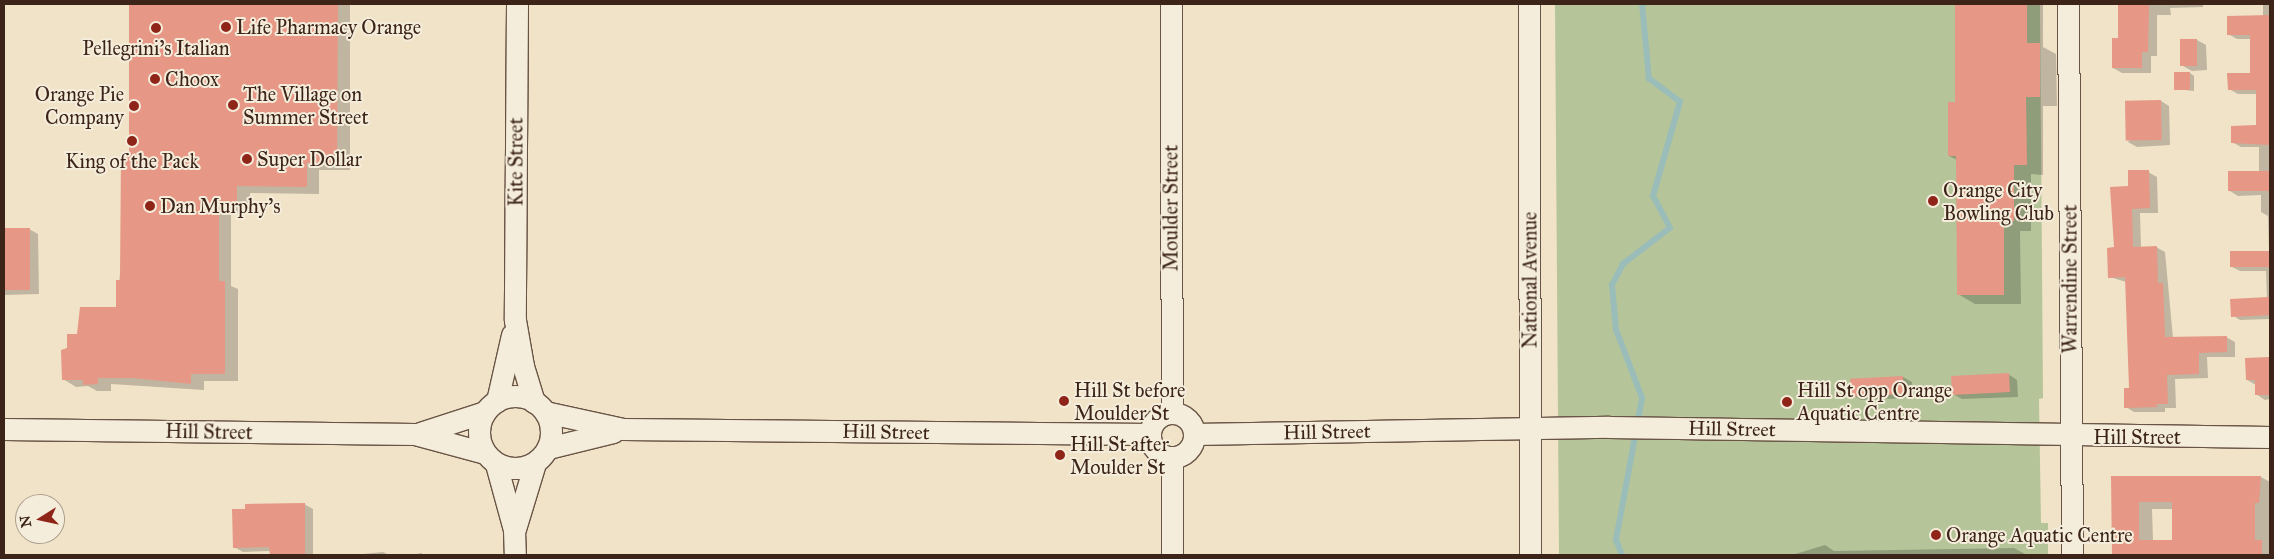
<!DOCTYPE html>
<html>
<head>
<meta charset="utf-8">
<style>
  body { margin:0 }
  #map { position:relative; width:2274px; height:559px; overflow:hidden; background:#f0e3c8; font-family:"IM FELL Great Primer",serif }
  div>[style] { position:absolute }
  .green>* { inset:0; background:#b5c599 }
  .shadow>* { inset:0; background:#0003 }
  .stream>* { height:5.5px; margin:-2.75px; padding:0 2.75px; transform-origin:2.75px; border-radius:2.75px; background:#9bbdba }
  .building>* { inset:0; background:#e69785; transform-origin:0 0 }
  .roads { filter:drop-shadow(1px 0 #695445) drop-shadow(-1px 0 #695445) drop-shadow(0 1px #695445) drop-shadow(0 -1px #695445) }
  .minor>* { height:21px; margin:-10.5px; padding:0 10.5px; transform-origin:10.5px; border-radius:10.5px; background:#f5eddb }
  .minor>.ring { margin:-10.5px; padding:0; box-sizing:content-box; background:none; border:21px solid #f5eddb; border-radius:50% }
  .dots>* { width:14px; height:14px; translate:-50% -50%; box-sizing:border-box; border:2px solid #f5eddb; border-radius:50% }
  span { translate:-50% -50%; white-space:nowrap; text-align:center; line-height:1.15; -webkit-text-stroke:4px #f5eddb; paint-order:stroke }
  .poi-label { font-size:20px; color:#3c2419 }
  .left { translate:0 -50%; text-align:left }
  .right { translate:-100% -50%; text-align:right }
  .street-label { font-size:20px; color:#3c2419 }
  .frame { position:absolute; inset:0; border:5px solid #3c2419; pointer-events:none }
  .north { position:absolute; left:15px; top:494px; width:50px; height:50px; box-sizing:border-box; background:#f5eddb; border:1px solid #ab9d8d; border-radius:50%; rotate:260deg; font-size:14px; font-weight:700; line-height:20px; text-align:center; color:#3c2419 }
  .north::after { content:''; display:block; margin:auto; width:18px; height:22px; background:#8f2418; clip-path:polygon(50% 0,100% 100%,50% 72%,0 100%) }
</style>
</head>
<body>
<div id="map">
  <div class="green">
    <i style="clip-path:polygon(1555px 4px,2040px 4px,2043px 398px,2039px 399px,2041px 523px,2048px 523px,2048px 555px,1559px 555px)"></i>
  </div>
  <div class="shadow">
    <i style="clip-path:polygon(130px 4px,350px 4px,350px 170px,319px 170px,319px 194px,250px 193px,250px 213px,231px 213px,231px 286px,238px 289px,238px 381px,204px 381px,204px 390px,111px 384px,111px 391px,97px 391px,88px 386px,76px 387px,63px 379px,69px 349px,78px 335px,117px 308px,130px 156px)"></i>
    <i style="clip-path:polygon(1956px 4px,2043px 4px,2043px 47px,2056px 54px,2057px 106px,2043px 106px,2043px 175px,2031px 174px,2031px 231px,2020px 231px,2021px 304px,1975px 304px,1958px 294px,1957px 160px,1949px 156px,1956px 103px)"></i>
    <i style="clip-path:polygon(2119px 4px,2203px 4px,2203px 7px,2170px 8px,2171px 15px,2157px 15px,2157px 56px,2151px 56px,2151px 73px,2122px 73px,2113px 68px,2119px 40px)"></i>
    <i style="clip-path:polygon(2263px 4px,2270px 4px,2270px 319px,2240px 320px,2232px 315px,2267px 299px,2266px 271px,2240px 271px,2232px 267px,2269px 252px,2268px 216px,2261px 212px,2261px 195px,2238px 196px,2230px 191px,2259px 173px,2259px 147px,2241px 147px,2232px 142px,2258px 126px,2257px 94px,2238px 94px,2229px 89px,2252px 74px,2251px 39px,2237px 39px,2228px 34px,2263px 16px)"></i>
    <i style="clip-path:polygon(2197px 40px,2206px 45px,2207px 70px,2192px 71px,2183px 66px)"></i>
    <i style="clip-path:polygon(2190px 73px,2194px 76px,2194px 91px,2176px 89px)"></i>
    <i style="clip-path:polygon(2161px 101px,2169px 106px,2170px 145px,2137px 147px,2128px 142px)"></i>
    <i style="clip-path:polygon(2148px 172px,2157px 177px,2158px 213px,2140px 213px,2141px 248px,2156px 247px,2165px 252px,2173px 338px,2226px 337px,2235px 342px,2235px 357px,2207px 357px,2208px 378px,2175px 379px,2176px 408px,2165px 408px,2165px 412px,2134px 412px,2126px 407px,2130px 389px,2126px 282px,2110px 277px,2129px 187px)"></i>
    <i style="clip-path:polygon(4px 229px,29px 229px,38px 234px,39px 294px,4px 295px)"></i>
    <i style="clip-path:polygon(2270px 358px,2270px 399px,2265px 400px,2256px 394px,2256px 385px,2247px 380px,2247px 359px)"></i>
    <i style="clip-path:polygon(2008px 374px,2017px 380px,2018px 397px,1962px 399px,1953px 394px)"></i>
    <i style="clip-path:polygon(1903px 377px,1912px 382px,1912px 398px,1861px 400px,1852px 395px)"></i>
    <i style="clip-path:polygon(evenodd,2261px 477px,2270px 482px,2270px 555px,2113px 555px,2112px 478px,2261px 477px,2152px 509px,2173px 509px,2173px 541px,2153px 541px,2152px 509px)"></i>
    <i style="clip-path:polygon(304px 504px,313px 509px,313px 555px,271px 555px,271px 551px,243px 552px,234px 547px)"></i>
    <i style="clip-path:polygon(1825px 545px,1834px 551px,2014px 548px,2027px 555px,1792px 555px)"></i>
    <i style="clip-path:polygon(383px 552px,389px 555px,353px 555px)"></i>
    <i style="clip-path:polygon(421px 553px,425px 555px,412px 555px)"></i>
  </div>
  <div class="stream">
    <i style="left:1622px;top:555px;width:16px;rotate:-112deg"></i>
    <i style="left:1616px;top:540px;width:144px;rotate:-79.6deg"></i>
    <i style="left:1642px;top:398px;width:73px;rotate:-110.9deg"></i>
    <i style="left:1616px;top:330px;width:45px;rotate:-95.1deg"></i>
    <i style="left:1612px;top:285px;width:24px;rotate:-62deg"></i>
    <i style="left:1623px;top:264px;width:59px;rotate:-37.5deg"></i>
    <i style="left:1670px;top:228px;width:36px;rotate:-118deg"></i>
    <i style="left:1653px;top:196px;width:98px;rotate:-74deg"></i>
    <i style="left:1680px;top:102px;width:39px;rotate:-143deg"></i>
    <i style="left:1649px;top:79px;width:75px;rotate:-95.3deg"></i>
  </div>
  <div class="building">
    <i style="clip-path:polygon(129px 4px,338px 4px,337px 164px,307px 163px,307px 187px,237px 186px,237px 206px,219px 206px,219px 281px,225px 281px,225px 374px,191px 374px,191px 384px,133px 378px,98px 378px,98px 384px,83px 385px,83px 380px,62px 380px,61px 350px,67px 348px,67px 334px,77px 334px,80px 307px,116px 307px,116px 280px,120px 280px,121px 155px,129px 155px)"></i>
    <i style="clip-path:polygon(1955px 4px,2027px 4px,2027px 43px,2040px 43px,2040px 97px,2026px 97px,2027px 165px,2014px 165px,2014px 221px,2004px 221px,2004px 295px,1957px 295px,1956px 156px,1948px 156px,1948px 102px,1955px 102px)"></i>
    <i style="clip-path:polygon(2118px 4px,2149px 4px,2148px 52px,2142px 52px,2142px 68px,2112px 68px,2112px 38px,2118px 38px)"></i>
    <i style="clip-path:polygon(2270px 15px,2270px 145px,2231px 143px,2231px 126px,2256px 125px,2256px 90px,2228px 90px,2227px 73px,2250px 73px,2250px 35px,2227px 35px,2227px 16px)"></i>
    <i style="left:2180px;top:39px;width:17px;height:27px"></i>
    <i style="left:2190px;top:72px;width:18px;height:16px;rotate:90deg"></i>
    <i style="left:2161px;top:100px;width:40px;height:36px;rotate:89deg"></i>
    <i style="clip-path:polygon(2128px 170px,2149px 170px,2150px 208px,2132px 209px,2133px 247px,2157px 246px,2158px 283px,2163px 283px,2165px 337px,2227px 336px,2227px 352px,2199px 353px,2199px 374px,2167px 375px,2168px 404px,2157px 404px,2157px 407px,2124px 408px,2124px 388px,2129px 388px,2125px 277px,2108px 278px,2107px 248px,2114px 247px,2110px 187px,2128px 186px)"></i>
    <i style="left:2228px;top:171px;width:42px;height:20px"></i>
    <i style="left:4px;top:228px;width:26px;height:62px"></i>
    <i style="left:2230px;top:251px;width:40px;height:16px"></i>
    <i style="left:2269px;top:297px;width:18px;height:39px;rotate:87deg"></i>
    <i style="clip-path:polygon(2270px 357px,2270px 395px,2255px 395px,2255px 380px,2246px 380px,2245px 358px)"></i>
    <i style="left:2009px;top:373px;width:19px;height:58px;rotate:87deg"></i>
    <i style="left:1903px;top:376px;width:18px;height:53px;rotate:87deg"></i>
    <i style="clip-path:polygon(evenodd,2111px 476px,2261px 476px,2259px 503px,2255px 503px,2255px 540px,2262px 540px,2262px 555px,2112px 555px,2111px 476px,2139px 502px,2172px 502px,2172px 540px,2139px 540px,2139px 502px)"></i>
    <i style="clip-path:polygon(305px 503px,305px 555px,270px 555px,269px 547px,233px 548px,232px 509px,245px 509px,245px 504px)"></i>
  </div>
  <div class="roads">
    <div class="minor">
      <i style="left:517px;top:4px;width:316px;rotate:90.4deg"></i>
      <i style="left:515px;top:320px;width:47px;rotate:80.1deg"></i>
      <i style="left:523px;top:366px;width:38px;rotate:73deg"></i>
      <i style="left:1171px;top:4px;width:409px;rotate:89.9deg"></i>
      <i style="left:1529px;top:4px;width:551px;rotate:89.9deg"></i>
      <i style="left:2068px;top:4px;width:551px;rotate:89.58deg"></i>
      <i class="ring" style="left:479px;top:396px;width:51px;height:51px"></i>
      <i style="left:497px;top:401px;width:68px;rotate:-77.2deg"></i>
      <i style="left:545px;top:412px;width:80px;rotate:12.3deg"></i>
      <i style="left:623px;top:429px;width:526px;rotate:0.54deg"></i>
      <i class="ring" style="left:1150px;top:413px;width:23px;height:23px"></i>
      <i style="left:4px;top:429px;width:411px;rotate:0.7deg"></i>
      <i style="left:415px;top:434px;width:73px;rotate:15.2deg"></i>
      <i style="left:420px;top:433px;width:68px;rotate:-17.9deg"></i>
      <i style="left:1194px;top:434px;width:415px;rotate:-1deg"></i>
      <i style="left:1609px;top:427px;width:661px;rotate:0.87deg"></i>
      <i style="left:548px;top:448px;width:67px;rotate:-13.8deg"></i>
      <i style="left:1172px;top:458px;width:97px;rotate:90deg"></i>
      <i style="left:496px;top:464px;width:68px;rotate:74.7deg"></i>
      <i style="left:514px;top:530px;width:25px;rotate:88deg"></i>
      <i style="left:515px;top:529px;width:69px;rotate:-73.1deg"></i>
    </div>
  </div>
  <div class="dots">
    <i style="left:226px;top:27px;background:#8f2418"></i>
    <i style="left:156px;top:28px;background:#8f2418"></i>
    <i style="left:155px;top:79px;background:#8f2418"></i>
    <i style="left:233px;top:105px;background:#8f2418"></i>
    <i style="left:134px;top:106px;background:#8f2418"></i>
    <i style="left:132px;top:141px;background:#8f2418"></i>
    <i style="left:247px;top:159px;background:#8f2418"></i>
    <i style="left:1933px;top:201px;background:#8f2418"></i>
    <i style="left:150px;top:206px;background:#8f2418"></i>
    <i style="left:1064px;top:401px;background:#8f2418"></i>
    <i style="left:1787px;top:402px;background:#8f2418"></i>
    <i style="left:1060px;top:455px;background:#8f2418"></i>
    <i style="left:1936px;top:535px;background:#8f2418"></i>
  </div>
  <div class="poi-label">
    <span class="left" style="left:236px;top:27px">Life Pharmacy Orange</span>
    <span style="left:156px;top:48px">Pellegrini's Italian</span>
    <span class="left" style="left:165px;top:79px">Choox</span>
    <span class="right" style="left:124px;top:106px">Orange Pie<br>Company</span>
    <span class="left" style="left:243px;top:106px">The Village on<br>Summer Street</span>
    <span class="left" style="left:257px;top:159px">Super Dollar</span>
    <span style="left:132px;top:161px">King of the Pack</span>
    <span class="left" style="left:1943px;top:202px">Orange City<br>Bowling Club</span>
    <span class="left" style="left:160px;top:206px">Dan Murphy's</span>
    <span class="left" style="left:1074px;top:402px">Hill St before<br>Moulder St</span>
    <span class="left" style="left:1797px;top:402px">Hill St opp Orange<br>Aquatic Centre</span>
    <span class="left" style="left:1070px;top:456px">Hill St after<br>Moulder St</span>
    <span class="left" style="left:1946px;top:535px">Orange Aquatic Centre</span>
  </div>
  <div class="street-label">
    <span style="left:516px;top:162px;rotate:-90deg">Kite Street</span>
    <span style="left:1171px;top:208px;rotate:-90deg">Moulder Street</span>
    <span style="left:2070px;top:279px;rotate:-90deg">Warrendine Street</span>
    <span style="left:1530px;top:280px;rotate:-90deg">National Avenue</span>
    <span style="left:1732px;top:429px;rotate:1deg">Hill Street</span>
    <span style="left:209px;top:432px;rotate:1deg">Hill Street</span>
    <span style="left:886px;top:432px;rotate:1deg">Hill Street</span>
    <span style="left:1327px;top:432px;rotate:-1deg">Hill Street</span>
    <span style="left:2137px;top:437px">Hill Street</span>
  </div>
  <div class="frame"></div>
  <div class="north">N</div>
</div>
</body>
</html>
